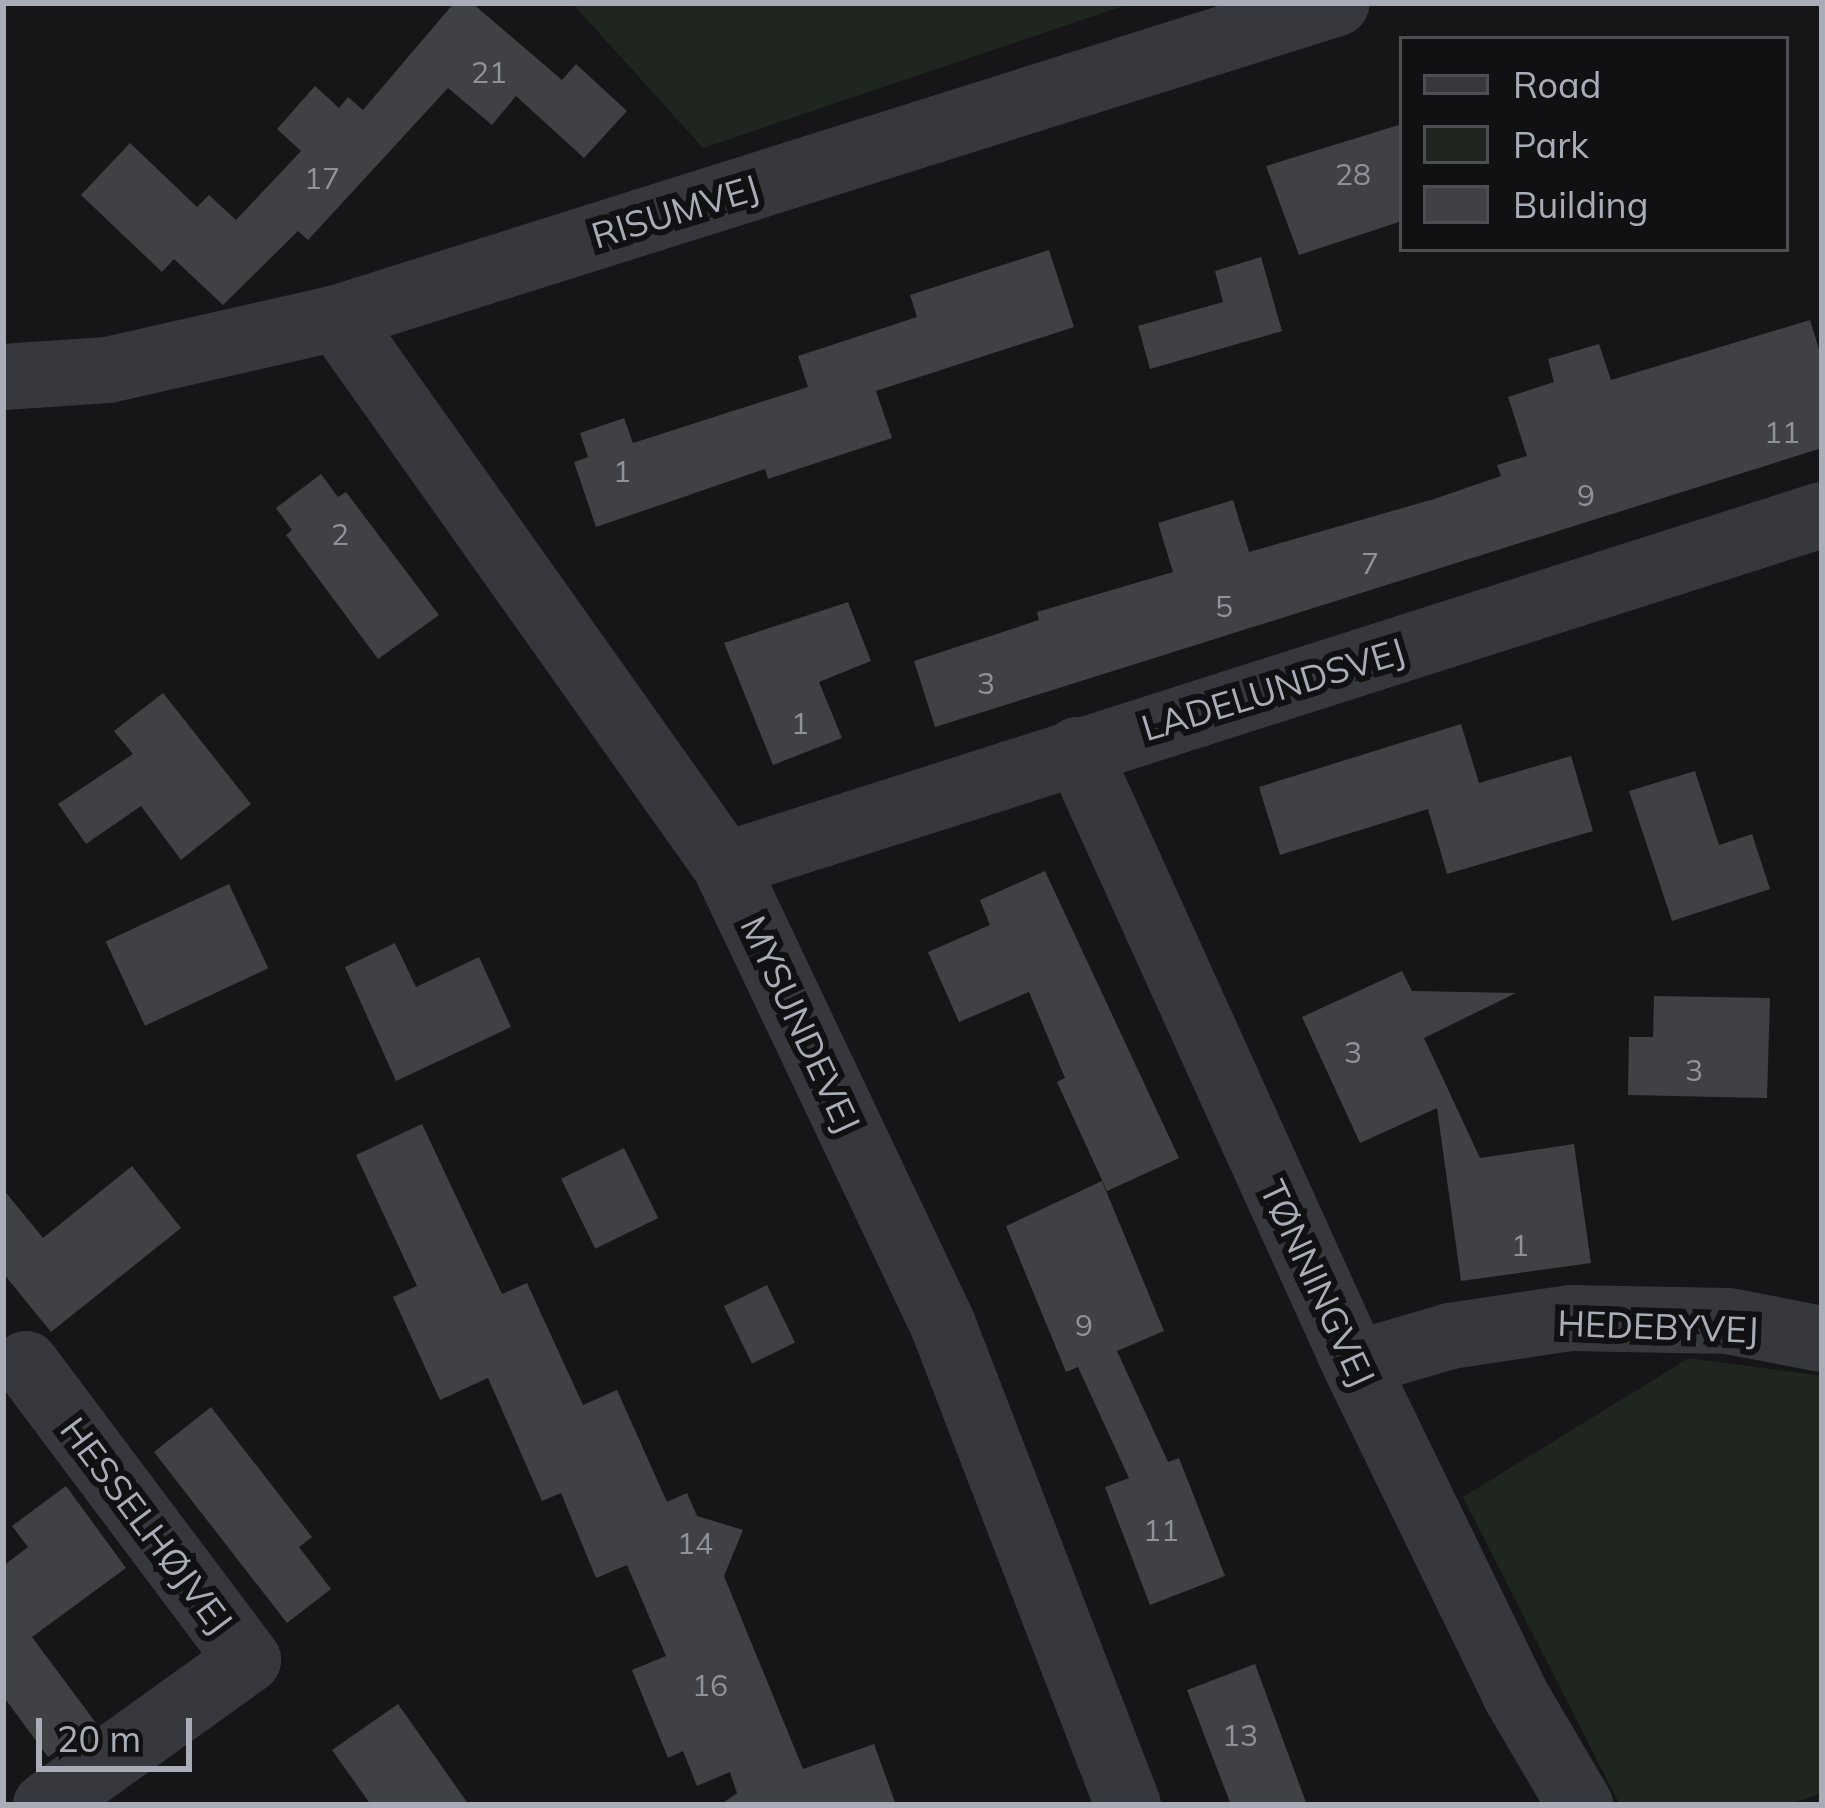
<!DOCTYPE html>
<html>
<head>
<meta charset="utf-8">
<style>
  body { margin:0 }
  #map { position:relative; width:1825px; height:1808px; overflow:hidden; background:#161618; font-family:Mulish,sans-serif }
  div>[style] { position:absolute }
  .green>* { inset:0; background:#1e261f }
  .building>* { inset:0; background:#404145; transform-origin:0 0 }
  .minor>* { height:66px; margin:-33px; padding:0 33px; transform-origin:33px; border-radius:33px; background:#37383d }
  span { translate:-50% -50%; white-space:nowrap; text-align:center; line-height:1.15; -webkit-text-stroke:12px #111113; paint-order:stroke }
  .number-label { font-size:30px; color:#8e929b }
  .number-label span { -webkit-text-stroke-width:0 }
  .street-label { font-size:36px; color:#a8adb8 }
  .frame { position:absolute; inset:0; border:6px solid #a8adb8; pointer-events:none }
  .legend { position:absolute; left:1399px; top:36px; width:390px; height:216px; box-sizing:border-box; background:#111113; border:3px solid #4d4f55; margin:0; padding:15px 21px; list-style:none; font-size:36px; color:#a8adb8 }
  .legend li { display:flex; align-items:center; gap:24px; height:60px }
  .legend b { width:60px; border:3px solid #4d4f55 }
  .scale { position:absolute; left:36px; top:1718px; width:156px; height:54px; box-sizing:border-box; border:6px solid #a8adb8; border-top:0; padding-left:15px; font-size:36px; line-height:42px; white-space:nowrap; color:#a8adb8; -webkit-text-stroke:9px #111113; paint-order:stroke }
</style>
</head>
<body>
<div id="map">
  <div class="green">
    <i style="clip-path:polygon(572px 3px,1132px 3px,703px 148px)"></i>
    <i style="clip-path:polygon(1689px 1358px,1822px 1376px,1822px 1793px,1788px 1805px,1620px 1805px,1463px 1497px)"></i>
  </div>
  <div class="building">
    <i style="clip-path:polygon(454px 3px,472px 3px,562px 80px,576px 64px,627px 111px,584px 158px,516px 96px,492px 125px,448px 88px,308px 240px,298px 231px,223px 305px,174px 259px,162px 272px,81px 195px,130px 143px,197px 207px,209px 195px,236px 220px,301px 151px,277px 129px,315px 86px,339px 108px,348px 97px,363px 110px)"></i>
    <i style="clip-path:polygon(1402px 124px,1402px 221px,1299px 255px,1266px 166px)"></i>
    <i style="clip-path:polygon(1049px 250px,1074px 327px,876px 391px,892px 438px,768px 479px,765px 469px,596px 527px,574px 462px,588px 457px,580px 433px,624px 418px,633px 443px,808px 387px,798px 356px,917px 317px,910px 295px)"></i>
    <i style="clip-path:polygon(1261px 257px,1282px 331px,1150px 369px,1138px 326px,1223px 302px,1215px 271px)"></i>
    <i style="clip-path:polygon(1810px 320px,1822px 359px,1822px 448px,935px 727px,914px 661px,1039px 620px,1037px 612px,1173px 572px,1158px 523px,1233px 500px,1249px 552px,1434px 499px,1501px 476px,1497px 465px,1527px 456px,1508px 397px,1554px 382px,1548px 359px,1599px 344px,1611px 380px)"></i>
    <i style="clip-path:polygon(321px 474px,338px 497px,346px 492px,439px 615px,378px 659px,286px 535px,292px 530px,276px 508px)"></i>
    <i style="clip-path:polygon(848px 602px,871px 661px,819px 682px,842px 738px,773px 765px,724px 643px)"></i>
    <i style="clip-path:polygon(163px 693px,251px 804px,181px 860px,141px 806px,86px 844px,58px 804px,133px 754px,114px 731px)"></i>
    <i style="clip-path:polygon(1461px 724px,1479px 783px,1571px 756px,1593px 831px,1447px 874px,1428px 809px,1280px 855px,1259px 787px)"></i>
    <i style="clip-path:polygon(1695px 771px,1719px 845px,1752px 834px,1770px 889px,1672px 921px,1629px 791px)"></i>
    <i style="clip-path:polygon(1045px 871px,1179px 1158px,1107px 1191px,1057px 1082px,1065px 1078px,1029px 992px,959px 1022px,928px 952px,990px 925px,980px 900px)"></i>
    <i style="left:229px;top:884px;width:93px;height:136px;rotate:65deg"></i>
    <i style="clip-path:polygon(395px 943px,416px 987px,479px 957px,511px 1027px,396px 1081px,345px 967px)"></i>
    <i style="clip-path:polygon(1402px 971px,1412px 991px,1516px 993px,1424px 1038px,1480px 1158px,1574px 1144px,1591px 1263px,1461px 1281px,1437px 1108px,1360px 1143px,1302px 1017px)"></i>
    <i style="clip-path:polygon(1654px 996px,1770px 998px,1767px 1098px,1628px 1095px,1629px 1037px,1653px 1037px)"></i>
    <i style="clip-path:polygon(422px 1124px,502px 1294px,527px 1283px,583px 1405px,617px 1390px,667px 1502px,687px 1493px,697px 1516px,743px 1530px,724px 1576px,803px 1769px,874px 1744px,896px 1805px,720px 1805px,737px 1793px,730px 1772px,697px 1786px,683px 1751px,668px 1758px,632px 1670px,666px 1656px,627px 1565px,596px 1578px,561px 1493px,542px 1501px,488px 1378px,440px 1400px,393px 1297px,417px 1286px,356px 1155px)"></i>
    <i style="left:624px;top:1148px;width:78px;height:70px;rotate:64deg"></i>
    <i style="clip-path:polygon(132px 1166px,181px 1228px,51px 1332px,3px 1273px,3px 1189px,43px 1238px)"></i>
    <i style="clip-path:polygon(1102px 1181px,1164px 1331px,1117px 1351px,1168px 1462px,1179px 1458px,1225px 1576px,1150px 1605px,1105px 1487px,1129px 1478px,1078px 1367px,1066px 1372px,1006px 1226px)"></i>
    <i style="left:767px;top:1285px;width:64px;height:48px;rotate:64deg"></i>
    <i style="clip-path:polygon(211px 1407px,312px 1537px,299px 1547px,331px 1589px,287px 1623px,154px 1452px)"></i>
    <i style="clip-path:polygon(66px 1486px,126px 1568px,32px 1637px,96px 1723px,48px 1757px,3px 1696px,3px 1566px,28px 1547px,12px 1526px)"></i>
    <i style="clip-path:polygon(1255px 1664px,1307px 1805px,1231px 1805px,1187px 1690px)"></i>
    <i style="clip-path:polygon(398px 1704px,469px 1805px,371px 1805px,332px 1750px)"></i>
  </div>
  <div class="minor">
    <i style="left:337px;top:318px;width:671px;rotate:54.65deg"></i>
    <i style="left:725px;top:865px;width:509px;rotate:64.64deg"></i>
    <i style="left:943px;top:1325px;width:514px;rotate:68.92deg"></i>
    <i style="left:3px;top:377px;width:105px;rotate:-3.8deg"></i>
    <i style="left:108px;top:370px;width:235px;rotate:-12.8deg"></i>
    <i style="left:337px;top:318px;width:1048px;rotate:-17.48deg"></i>
    <i style="left:1077px;top:750px;width:674px;rotate:65.64deg"></i>
    <i style="left:1355px;top:1364px;width:367px;rotate:64.1deg"></i>
    <i style="left:1515px;top:1694px;width:129px;rotate:59.6deg"></i>
    <i style="left:725px;top:865px;width:1151px;rotate:-17.7deg"></i>
    <i style="left:26px;top:1364px;width:370px;rotate:53.1deg"></i>
    <i style="left:248px;top:1660px;width:249px;rotate:144.3deg"></i>
    <i style="left:1355px;top:1364px;width:99px;rotate:-16.4deg"></i>
    <i style="left:1450px;top:1336px;width:121px;rotate:-8.5deg"></i>
    <i style="left:1570px;top:1318px;width:158px;rotate:1.1deg"></i>
    <i style="left:1728px;top:1321px;width:96px;rotate:10.8deg"></i>
  </div>
  <div class="number-label">
    <span style="left:489px;top:72px">21</span>
    <span style="left:1353px;top:174px">28</span>
    <span style="left:322px;top:178px">17</span>
    <span style="left:1782px;top:432px">11</span>
    <span style="left:622px;top:471px">1</span>
    <span style="left:1586px;top:495px">9</span>
    <span style="left:340px;top:534px">2</span>
    <span style="left:1370px;top:563px">7</span>
    <span style="left:1224px;top:606px">5</span>
    <span style="left:986px;top:683px">3</span>
    <span style="left:800px;top:723px">1</span>
    <span style="left:1353px;top:1052px">3</span>
    <span style="left:1694px;top:1070px">3</span>
    <span style="left:1520px;top:1245px">1</span>
    <span style="left:1084px;top:1325px">9</span>
    <span style="left:1161px;top:1530px">11</span>
    <span style="left:695px;top:1543px">14</span>
    <span style="left:710px;top:1685px">16</span>
    <span style="left:1240px;top:1735px">13</span>
  </div>
  <div class="street-label">
    <span style="left:675px;top:211px;rotate:-17deg">RISUMVEJ</span>
    <span style="left:1273px;top:689px;rotate:-17deg">LADELUNDSVEJ</span>
    <span style="left:801px;top:1024px;rotate:65deg">MYSUNDEVEJ</span>
    <span style="left:1318px;top:1283px;rotate:65deg">TØNNINGVEJ</span>
    <span style="left:1658px;top:1326px;rotate:2deg">HEDEBYVEJ</span>
    <span style="left:147px;top:1525px;rotate:53deg">HESSELHØJVEJ</span>
  </div>
  <div class="frame"></div>
  <ul class="legend">
  <li><b style="height:15px;background:#37383d"></b>Road</li>
  <li><b style="height:33px;background:#1e261f"></b>Park</li>
  <li><b style="height:33px;background:#404145"></b>Building</li>
  </ul>
  <div class="scale">20 m</div>
</div>
</body>
</html>
